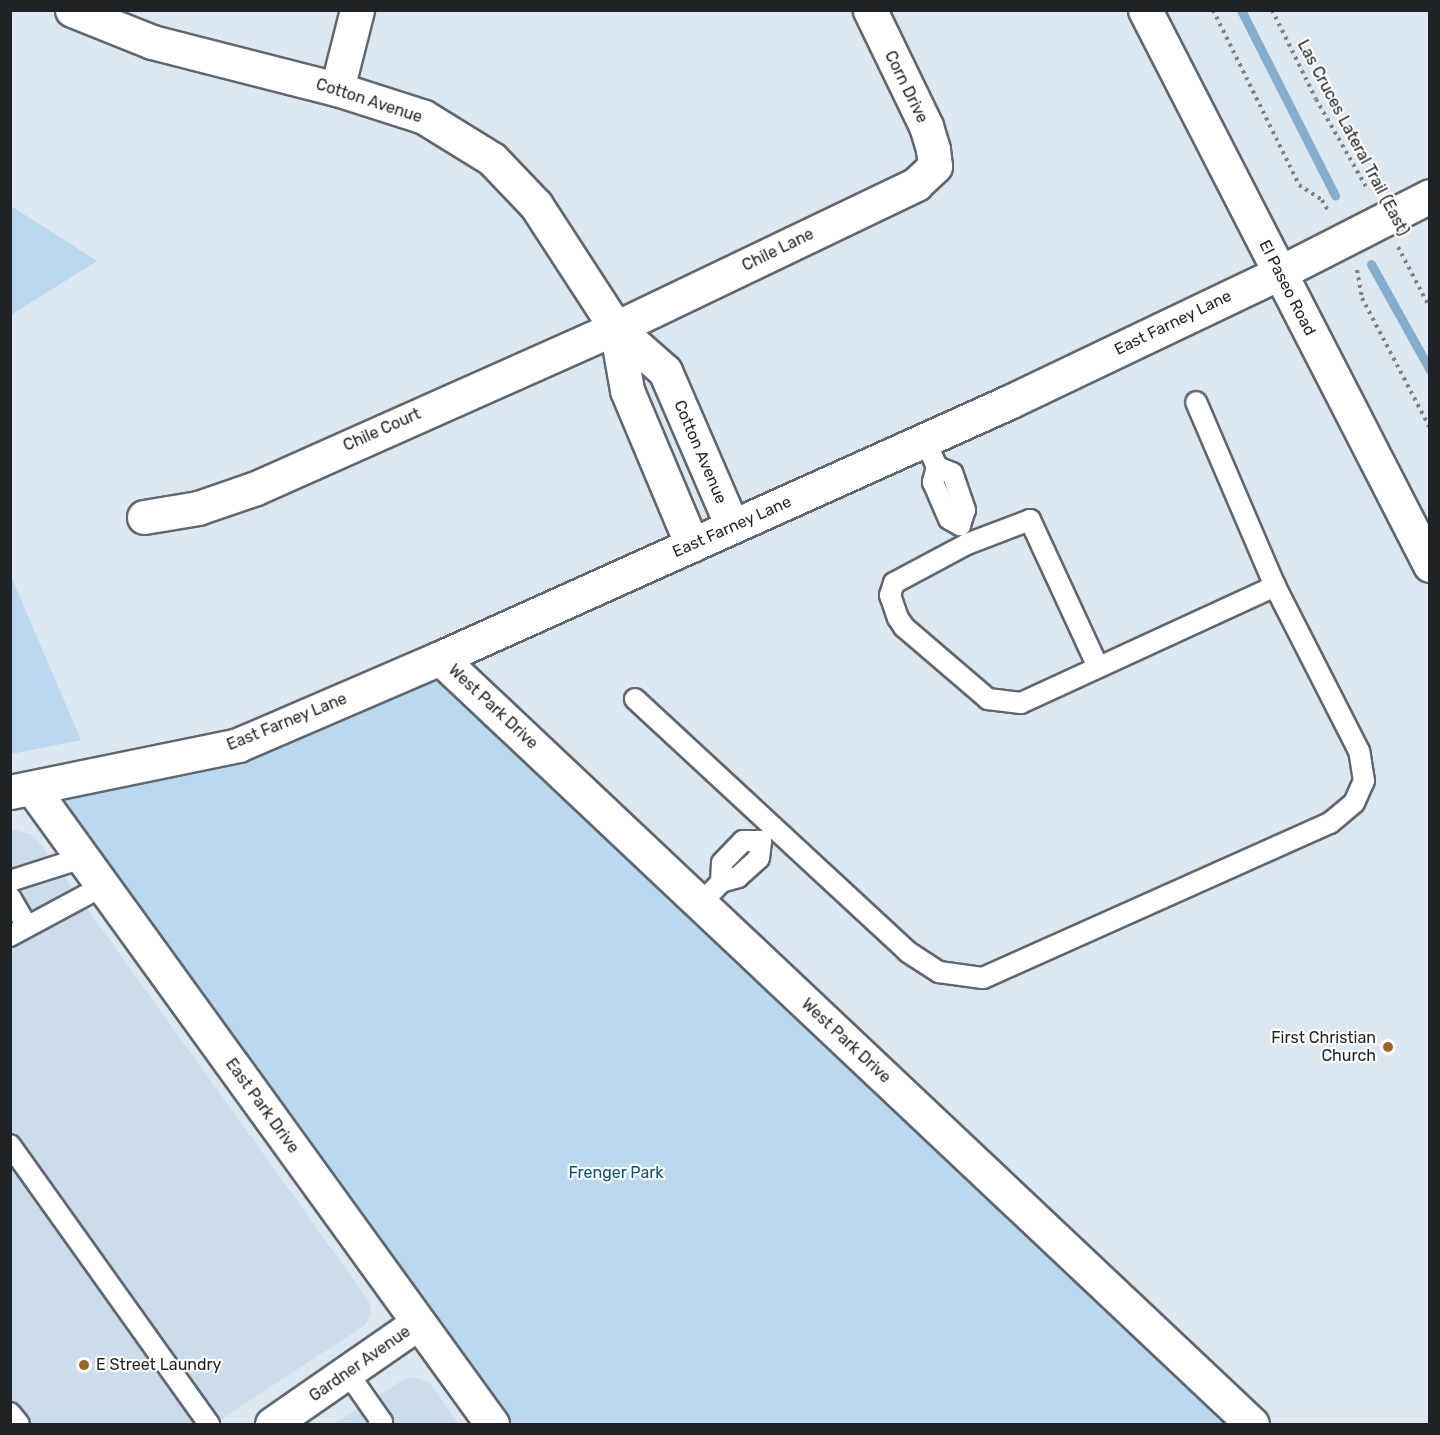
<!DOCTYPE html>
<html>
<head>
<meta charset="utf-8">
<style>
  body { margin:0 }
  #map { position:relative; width:1440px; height:1435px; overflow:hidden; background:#dce7ef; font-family:Rubik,sans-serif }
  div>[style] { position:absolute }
  .built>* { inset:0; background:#cbdcea }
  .green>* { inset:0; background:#bad8ee }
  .stream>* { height:9px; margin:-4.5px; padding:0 4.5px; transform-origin:4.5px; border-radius:4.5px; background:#85aece }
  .path>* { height:4px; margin-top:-2px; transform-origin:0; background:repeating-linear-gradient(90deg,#7c8389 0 3px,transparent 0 7.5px) }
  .roads { filter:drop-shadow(2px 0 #5f6870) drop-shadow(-2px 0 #5f6870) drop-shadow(0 2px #5f6870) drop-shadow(0 -2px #5f6870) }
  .lane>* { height:20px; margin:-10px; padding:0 10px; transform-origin:10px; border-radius:10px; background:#fff }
  .street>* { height:33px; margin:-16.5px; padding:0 16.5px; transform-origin:16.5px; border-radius:16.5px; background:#fff }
  .secondary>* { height:33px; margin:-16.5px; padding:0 16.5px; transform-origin:16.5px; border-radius:16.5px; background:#fff }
  .dots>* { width:16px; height:16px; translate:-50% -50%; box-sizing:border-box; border:3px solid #fff; border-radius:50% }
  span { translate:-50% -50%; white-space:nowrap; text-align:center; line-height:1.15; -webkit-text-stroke:4.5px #fff; paint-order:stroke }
  .street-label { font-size:16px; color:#1f2326 }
  .poi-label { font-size:16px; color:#1f2326 }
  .right { translate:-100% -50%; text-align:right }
  .left { translate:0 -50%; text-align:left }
  .park-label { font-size:16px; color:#0b537c }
  .frame { position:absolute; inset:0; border:12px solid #1f2326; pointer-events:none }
</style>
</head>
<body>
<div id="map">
  <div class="built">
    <i style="clip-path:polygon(10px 829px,30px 834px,39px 842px,369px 1301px,371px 1315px,365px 1325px,214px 1424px,11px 1424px)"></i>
    <i style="clip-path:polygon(412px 1377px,429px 1382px,459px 1424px,334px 1424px,406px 1378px)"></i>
  </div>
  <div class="green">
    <i style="clip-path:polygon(11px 206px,97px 261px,11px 315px)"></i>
    <i style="clip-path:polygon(10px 574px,75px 726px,81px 740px,11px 754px)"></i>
    <i style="clip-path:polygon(440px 658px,1245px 1424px,487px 1424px,32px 788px,238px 745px)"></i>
  </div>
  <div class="stream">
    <i style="left:1241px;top:10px;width:208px;rotate:63.1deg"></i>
    <i style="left:1371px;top:264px;width:121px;rotate:60.9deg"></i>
  </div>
  <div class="path">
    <i style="left:1213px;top:10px;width:195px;rotate:63.8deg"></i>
    <i style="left:1299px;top:185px;width:27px;rotate:33deg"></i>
    <i style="left:1322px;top:200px;width:14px;rotate:60deg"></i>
    <i style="left:1272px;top:10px;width:99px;rotate:63.7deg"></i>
    <i style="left:1316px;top:99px;width:105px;rotate:60.3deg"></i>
    <i style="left:1398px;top:247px;width:69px;rotate:62.3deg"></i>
    <i style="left:1357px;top:270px;width:28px;rotate:80deg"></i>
    <i style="left:1362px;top:298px;width:147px;rotate:62.4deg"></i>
  </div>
  <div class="roads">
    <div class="lane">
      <i style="left:925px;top:440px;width:30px;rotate:66deg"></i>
      <i style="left:937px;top:467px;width:16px;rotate:105deg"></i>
      <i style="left:933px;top:482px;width:40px;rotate:66.6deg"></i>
      <i style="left:949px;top:519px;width:13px;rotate:29deg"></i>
      <i style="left:960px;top:525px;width:16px;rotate:-72deg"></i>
      <i style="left:965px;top:510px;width:39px;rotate:-109deg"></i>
      <i style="left:952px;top:473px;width:16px;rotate:-158deg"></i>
      <i style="left:1098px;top:667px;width:162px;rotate:-114.8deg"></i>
      <i style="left:1030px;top:520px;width:67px;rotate:159.1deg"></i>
      <i style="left:967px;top:544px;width:83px;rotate:151.9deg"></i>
      <i style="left:894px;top:583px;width:13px;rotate:108deg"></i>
      <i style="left:890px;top:595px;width:24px;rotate:71deg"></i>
      <i style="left:898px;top:618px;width:11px;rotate:56deg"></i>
      <i style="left:904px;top:627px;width:111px;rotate:40.6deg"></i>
      <i style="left:988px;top:699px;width:33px;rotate:7deg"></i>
      <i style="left:1021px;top:703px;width:280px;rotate:-24.7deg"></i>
      <i style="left:1275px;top:586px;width:200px;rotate:-113.2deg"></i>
      <i style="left:635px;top:699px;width:372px;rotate:42.8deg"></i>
      <i style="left:908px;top:952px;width:37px;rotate:33deg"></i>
      <i style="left:939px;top:972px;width:44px;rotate:7.8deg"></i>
      <i style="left:983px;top:978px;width:380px;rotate:-24.1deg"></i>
      <i style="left:1330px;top:823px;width:31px;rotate:-40deg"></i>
      <i style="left:1354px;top:803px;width:24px;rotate:-66deg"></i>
      <i style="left:1364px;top:781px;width:30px;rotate:-99deg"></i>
      <i style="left:1359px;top:751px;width:185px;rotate:-117deg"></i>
      <i style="left:10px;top:881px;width:76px;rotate:-17.7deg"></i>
      <i style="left:10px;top:897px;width:34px;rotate:60deg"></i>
      <i style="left:701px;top:903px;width:29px;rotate:-46deg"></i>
      <i style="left:721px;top:882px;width:18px;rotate:-16deg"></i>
      <i style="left:738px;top:877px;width:28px;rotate:-42deg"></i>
      <i style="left:759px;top:858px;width:17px;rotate:-83deg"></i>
      <i style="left:761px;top:841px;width:18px;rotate:180deg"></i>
      <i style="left:743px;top:841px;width:30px;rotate:134deg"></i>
      <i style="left:722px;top:863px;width:19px;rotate:93deg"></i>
      <i style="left:10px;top:936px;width:106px;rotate:-28.3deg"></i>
      <i style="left:10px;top:1145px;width:343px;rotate:54.5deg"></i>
      <i style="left:347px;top:1372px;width:61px;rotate:55deg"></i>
      <i style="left:382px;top:1422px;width:4px;rotate:146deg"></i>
      <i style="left:10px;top:1413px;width:14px;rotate:51deg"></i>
    </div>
    <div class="street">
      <i style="left:72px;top:10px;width:86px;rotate:21.8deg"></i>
      <i style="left:152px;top:42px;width:191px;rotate:14.3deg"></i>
      <i style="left:337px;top:89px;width:91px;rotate:17.8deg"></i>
      <i style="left:424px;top:117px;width:80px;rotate:31.7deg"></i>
      <i style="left:492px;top:159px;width:64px;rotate:46.3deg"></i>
      <i style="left:536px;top:205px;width:147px;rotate:57deg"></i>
      <i style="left:337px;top:89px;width:81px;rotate:-75.8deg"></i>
      <i style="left:144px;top:517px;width:55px;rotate:-9.5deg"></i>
      <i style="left:198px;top:508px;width:61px;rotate:-19deg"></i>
      <i style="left:256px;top:488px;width:394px;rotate:-24deg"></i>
      <i style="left:616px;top:328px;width:333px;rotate:-25.6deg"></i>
      <i style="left:916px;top:184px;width:26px;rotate:-43deg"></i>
      <i style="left:935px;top:166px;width:17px;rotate:-97deg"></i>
      <i style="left:933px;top:149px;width:24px;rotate:-107deg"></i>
      <i style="left:926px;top:126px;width:129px;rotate:-115.8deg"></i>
      <i style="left:692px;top:545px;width:168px;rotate:-112.8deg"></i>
      <i style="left:627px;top:390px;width:63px;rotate:-100.1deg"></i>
      <i style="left:616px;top:328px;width:65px;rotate:41.3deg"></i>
      <i style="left:665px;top:371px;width:169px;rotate:66.6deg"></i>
      <i style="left:440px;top:658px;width:1116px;rotate:43.33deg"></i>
      <i style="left:32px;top:788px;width:785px;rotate:54.12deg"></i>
      <i style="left:10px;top:792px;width:233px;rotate:-11.6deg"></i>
      <i style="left:238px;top:745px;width:220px;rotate:-23.3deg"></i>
      <i style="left:440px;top:658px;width:624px;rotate:-24.22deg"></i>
      <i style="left:1009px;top:402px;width:299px;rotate:-25.5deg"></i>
      <i style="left:1279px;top:273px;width:169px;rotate:-27deg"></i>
      <i style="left:272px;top:1424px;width:178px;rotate:-34.7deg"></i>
    </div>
    <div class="secondary">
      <i style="left:1145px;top:10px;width:624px;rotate:62.82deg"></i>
    </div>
  </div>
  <div class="dots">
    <i style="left:1388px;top:1047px;background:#9e6423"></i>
    <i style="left:84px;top:1365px;background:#9e6423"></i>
  </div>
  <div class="street-label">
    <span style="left:906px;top:87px;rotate:64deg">Corn Drive</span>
    <span style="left:369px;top:101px;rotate:18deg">Cotton Avenue</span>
    <span style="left:1353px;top:138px;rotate:62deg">Las Cruces Lateral Trail (East)</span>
    <span style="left:778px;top:250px;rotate:-26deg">Chile Lane</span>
    <span style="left:1287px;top:288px;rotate:63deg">El Paseo Road</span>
    <span style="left:1173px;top:323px;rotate:-26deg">East Farney Lane</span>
    <span style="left:382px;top:430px;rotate:-24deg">Chile Court</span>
    <span style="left:700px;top:452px;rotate:67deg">Cotton Avenue</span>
    <span style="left:732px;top:527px;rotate:-24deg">East Farney Lane</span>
    <span style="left:493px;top:707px;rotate:43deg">West Park Drive</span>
    <span style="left:287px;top:722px;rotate:-22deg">East Farney Lane</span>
    <span style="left:846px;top:1041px;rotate:43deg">West Park Drive</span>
    <span style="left:262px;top:1106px;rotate:54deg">East Park Drive</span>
    <span style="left:360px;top:1364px;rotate:-35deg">Gardner Avenue</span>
  </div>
  <div class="poi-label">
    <span class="right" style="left:1376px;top:1047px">First Christian<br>Church</span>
    <span class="left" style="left:96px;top:1365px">E Street Laundry</span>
  </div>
  <div class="park-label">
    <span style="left:616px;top:1173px">Frenger Park</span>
  </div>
  <div class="frame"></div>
</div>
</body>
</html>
